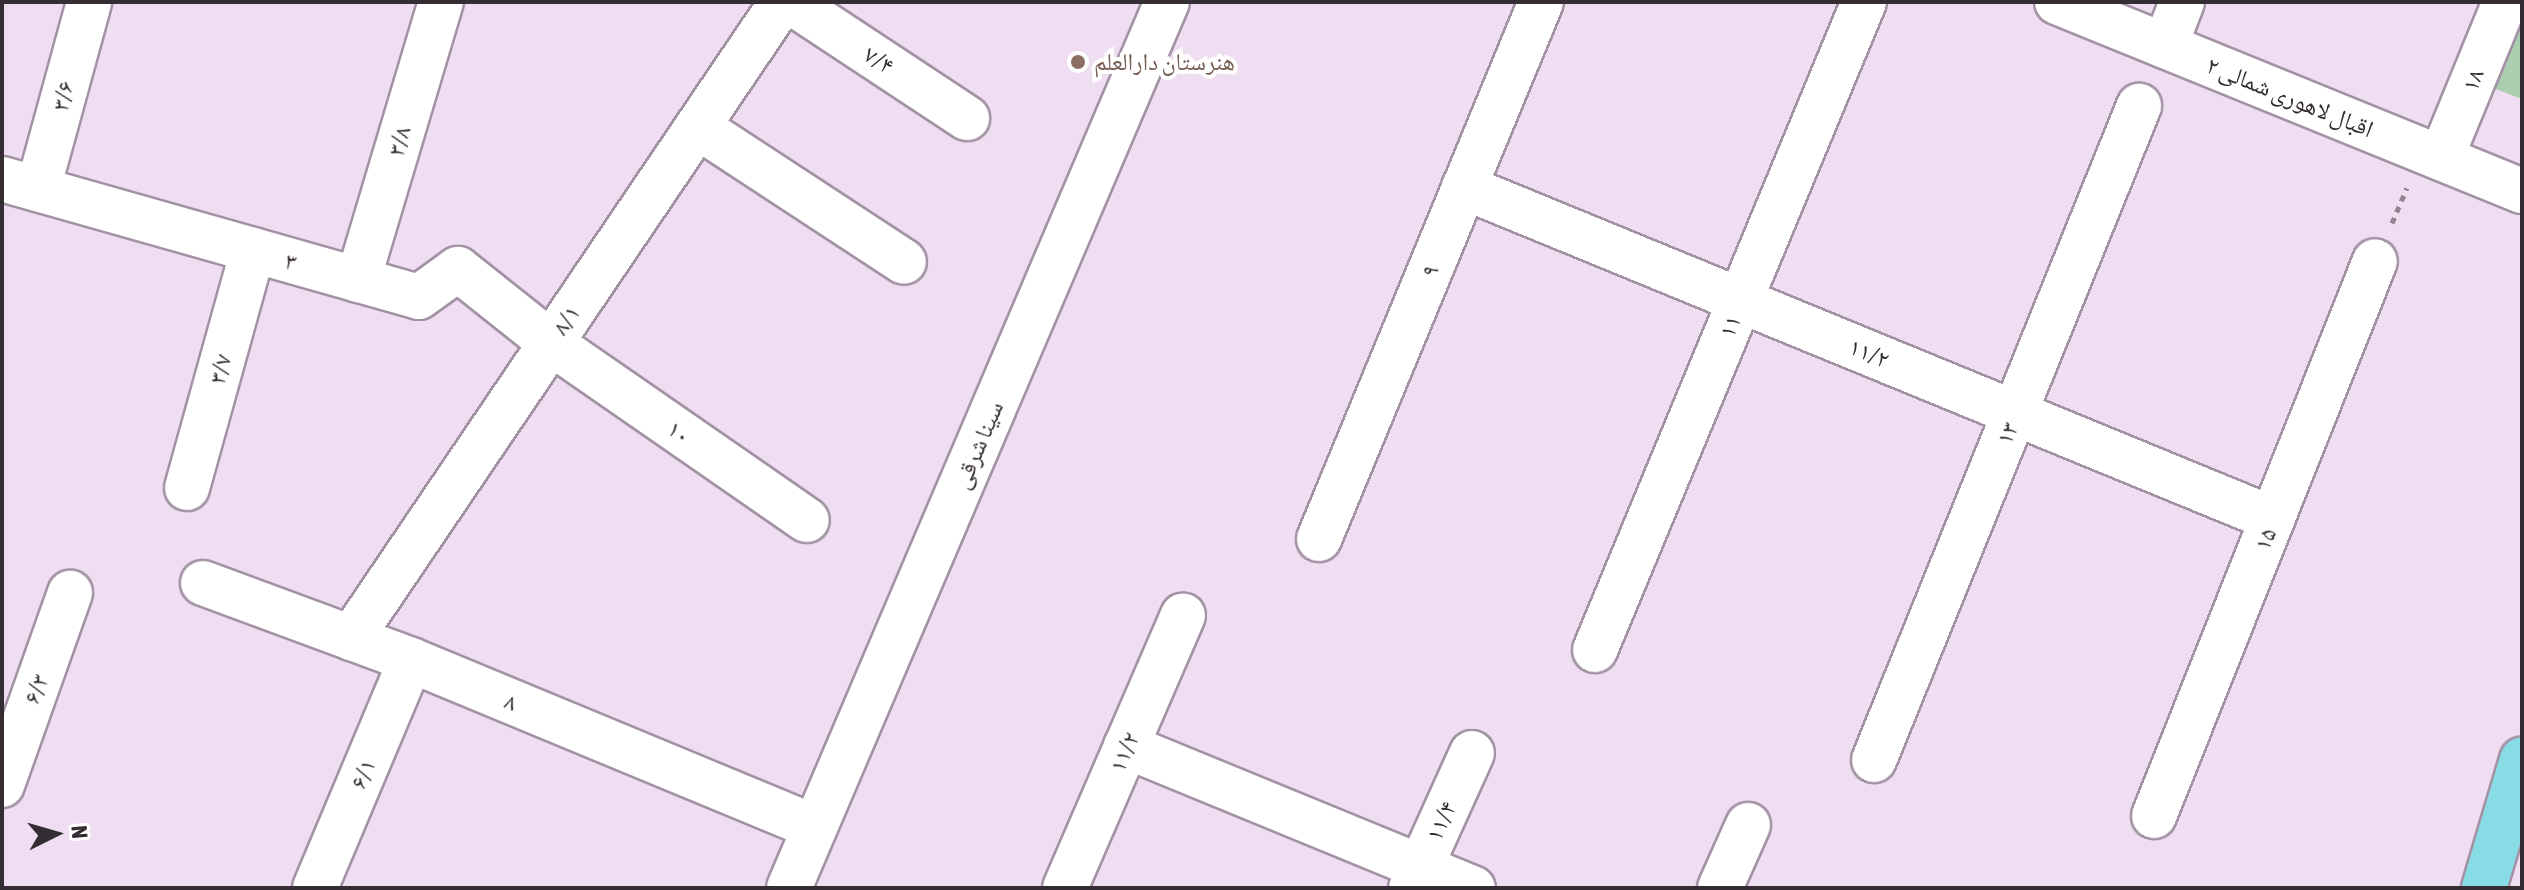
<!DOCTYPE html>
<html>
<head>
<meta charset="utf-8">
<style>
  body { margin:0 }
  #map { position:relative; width:2524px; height:890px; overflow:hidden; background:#efdef1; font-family:"Asap Condensed","Noto Naskh Arabic",sans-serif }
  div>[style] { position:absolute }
  .green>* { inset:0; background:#abcfae }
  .path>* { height:5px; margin-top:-2.5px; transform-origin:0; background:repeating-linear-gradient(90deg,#908491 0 6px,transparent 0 12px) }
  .roads { filter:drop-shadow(2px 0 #a292a4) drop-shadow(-2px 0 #a292a4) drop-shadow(0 2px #a292a4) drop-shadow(0 -2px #a292a4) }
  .minor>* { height:44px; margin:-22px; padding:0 22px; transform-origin:22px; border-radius:22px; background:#fff }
  .major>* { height:44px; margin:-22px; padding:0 22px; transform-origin:22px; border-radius:22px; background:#88dce6 }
  .dots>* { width:22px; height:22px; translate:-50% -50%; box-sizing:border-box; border:4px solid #fff; border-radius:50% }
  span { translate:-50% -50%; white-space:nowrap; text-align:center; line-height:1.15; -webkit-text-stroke:8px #fff; paint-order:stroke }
  .street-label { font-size:24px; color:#342d34 }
  .education-label { font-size:24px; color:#785e54 }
  .left { translate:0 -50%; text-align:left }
  .frame { position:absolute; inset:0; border:4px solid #342d34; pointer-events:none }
  .north { position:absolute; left:16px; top:794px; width:80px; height:80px; -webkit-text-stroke:6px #fff; paint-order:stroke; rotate:85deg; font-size:22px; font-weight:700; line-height:32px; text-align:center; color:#342d34 }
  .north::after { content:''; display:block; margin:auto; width:28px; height:36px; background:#342d34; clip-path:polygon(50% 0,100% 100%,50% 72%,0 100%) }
</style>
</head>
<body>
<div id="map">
  <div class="green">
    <i style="clip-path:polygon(2522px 14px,2522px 99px,2493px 88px)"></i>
  </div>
  <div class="path">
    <i style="left:2392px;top:223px;width:38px;rotate:-67deg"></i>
  </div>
  <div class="roads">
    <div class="minor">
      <i style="left:791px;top:2px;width:211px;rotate:33.4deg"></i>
      <i style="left:2057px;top:2px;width:502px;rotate:22.12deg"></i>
      <i style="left:2165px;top:46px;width:47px;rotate:-68.9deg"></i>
      <i style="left:698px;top:127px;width:246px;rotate:33.2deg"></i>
      <i style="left:2441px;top:158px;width:169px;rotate:-67.7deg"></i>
      <i style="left:2px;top:179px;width:433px;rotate:15.8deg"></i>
      <i style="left:419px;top:297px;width:48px;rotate:-35.7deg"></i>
      <i style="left:458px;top:269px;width:119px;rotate:38.5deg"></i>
      <i style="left:551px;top:343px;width:311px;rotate:34.7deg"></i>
      <i style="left:1464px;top:187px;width:874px;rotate:22.31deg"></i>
      <i style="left:38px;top:189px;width:194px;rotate:-74.7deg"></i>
      <i style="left:358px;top:280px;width:290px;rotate:-73.4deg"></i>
      <i style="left:187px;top:488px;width:247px;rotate:-74.5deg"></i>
      <i style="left:1319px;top:539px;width:581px;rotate:-67.54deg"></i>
      <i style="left:203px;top:583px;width:222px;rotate:20.3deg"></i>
      <i style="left:411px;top:660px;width:437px;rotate:22.5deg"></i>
      <i style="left:351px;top:638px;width:768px;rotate:-55.88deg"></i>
      <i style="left:1595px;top:650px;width:702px;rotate:-67.46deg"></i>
      <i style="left:1126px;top:746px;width:375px;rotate:22.3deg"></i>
      <i style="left:1874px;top:760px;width:706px;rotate:-67.94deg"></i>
      <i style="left:2px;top:785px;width:204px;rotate:-70.5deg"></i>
      <i style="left:2154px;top:816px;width:597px;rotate:-68.29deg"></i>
      <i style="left:315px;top:888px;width:247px;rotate:-67.2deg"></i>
      <i style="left:789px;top:888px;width:963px;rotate:-66.9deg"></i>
      <i style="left:1065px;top:888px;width:297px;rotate:-66.6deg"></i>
      <i style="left:1411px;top:888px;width:148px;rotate:-65.7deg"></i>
      <i style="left:1720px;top:888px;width:69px;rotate:-66deg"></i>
    </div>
    <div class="major">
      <i style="left:2484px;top:888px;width:134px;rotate:-73.5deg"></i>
    </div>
  </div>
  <div class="dots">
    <i style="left:1078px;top:62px;background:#8d6e63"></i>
  </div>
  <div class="street-label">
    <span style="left:879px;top:60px;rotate:33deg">۷/۴</span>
    <span style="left:2473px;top:80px;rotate:-68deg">۱۸</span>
    <span style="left:63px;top:96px;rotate:-75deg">۳/۶</span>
    <span style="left:2290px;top:97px;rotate:22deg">اقبال لاهوری شمالی ۲</span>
    <span style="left:399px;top:141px;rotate:-73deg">۳/۸</span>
    <span style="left:291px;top:261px;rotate:16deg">۳</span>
    <span style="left:1430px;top:271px;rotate:-68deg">۹</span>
    <span style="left:566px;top:320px;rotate:-56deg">۸/۱</span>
    <span style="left:1730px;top:326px;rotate:-67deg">۱۱</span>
    <span style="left:1869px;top:353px;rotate:22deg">۱۱/۲</span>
    <span style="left:220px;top:369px;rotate:-74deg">۳/۷</span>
    <span style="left:679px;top:432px;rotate:35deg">۱۰</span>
    <span style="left:2007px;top:433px;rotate:-68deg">۱۳</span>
    <span style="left:978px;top:445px;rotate:-67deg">سینا شرقی</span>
    <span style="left:2265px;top:539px;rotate:-68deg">۱۵</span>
    <span style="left:36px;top:689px;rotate:-70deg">۶/۳</span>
    <span style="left:511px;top:702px;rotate:22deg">۸</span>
    <span style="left:1124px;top:752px;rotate:-67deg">۱۱/۲</span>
    <span style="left:363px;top:774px;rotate:-67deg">۶/۱</span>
    <span style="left:1441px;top:821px;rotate:-65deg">۱۱/۴</span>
  </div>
  <div class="education-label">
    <span class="left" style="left:1094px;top:62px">هنرستان دارالعلم</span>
  </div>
  <div class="frame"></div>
  <div class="north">N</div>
</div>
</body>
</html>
